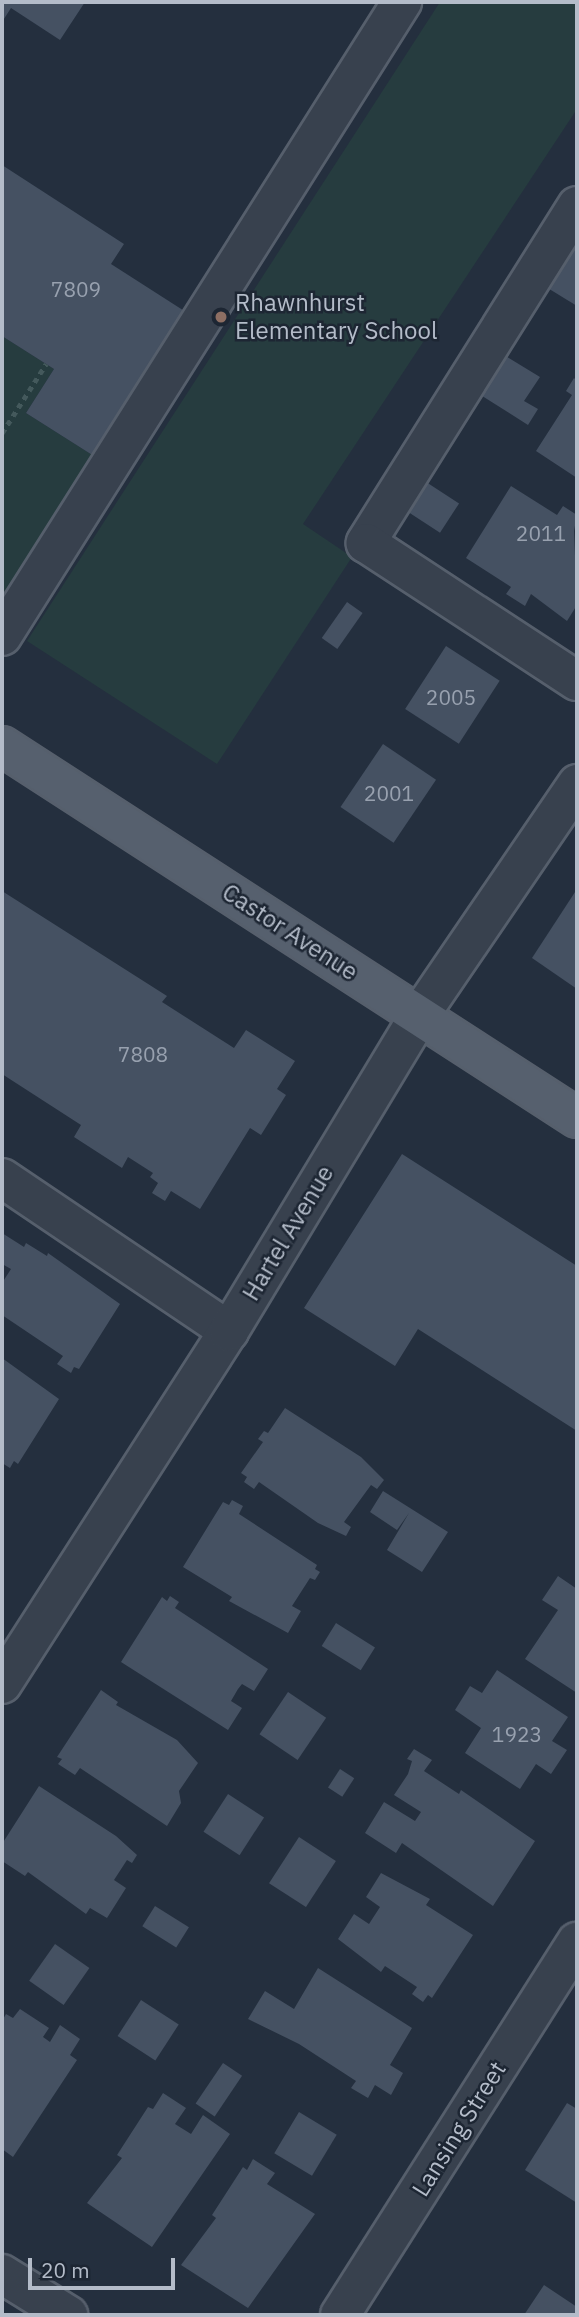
<!DOCTYPE html>
<html>
<head>
<meta charset="utf-8">
<style>
  body { margin:0 }
  #map { position:relative; width:579px; height:2317px; overflow:hidden; background:#242f3e; font-family:"IBM Plex Sans",sans-serif }
  div>[style] { position:absolute }
  .green>* { inset:0; background:#263c3f }
  .building>* { inset:0; background:#455162; transform-origin:0 0 }
  .path>* { height:4.5px; margin-top:-2.25px; transform-origin:0; background:repeating-linear-gradient(90deg,#44595c 0 5px,transparent 0 10px) }
  .roads { filter:drop-shadow(2px 0 #565f6c) drop-shadow(-2px 0 #565f6c) drop-shadow(0 2px #565f6c) drop-shadow(0 -2px #565f6c) }
  .minor>* { height:38px; margin:-19px; padding:0 19px; transform-origin:19px; border-radius:19px; background:#38414e }
  .major>* { height:38px; margin:-19px; padding:0 19px; transform-origin:19px; border-radius:19px; background:#56606e }
  .dots>* { width:19px; height:19px; translate:-50% -50%; box-sizing:border-box; border:4px solid #1d2633; border-radius:50% }
  span { translate:-50% -50%; white-space:nowrap; text-align:center; line-height:1.15; -webkit-text-stroke:5px #1d2633; paint-order:stroke }
  .number-label { font-size:21px; color:#98a1af }
  .number-label span { -webkit-text-stroke-width:0 }
  .poi-label { font-size:24px; color:#b4bcc9 }
  .left { translate:0 -50%; text-align:left }
  .street-label { font-size:24px; color:#b4bcc9 }
  .frame { position:absolute; inset:0; border:4px solid #b4bcc9; pointer-events:none }
  .scale { position:absolute; left:28px; top:2258px; width:147px; height:32px; box-sizing:border-box; border:4px solid #b4bcc9; border-top:0; padding-left:9px; font-size:21px; line-height:24px; white-space:nowrap; color:#b4bcc9; -webkit-text-stroke:5px #1d2633; paint-order:stroke }
</style>
</head>
<body>
<div id="map">
  <div class="green">
    <i style="clip-path:polygon(440px 2px,577px 2px,577px 109px,303px 524px,352px 557px,217px 764px,27px 641px)"></i>
    <i style="clip-path:polygon(2px 336px,54px 369px,26px 413px,97px 458px,2px 614px)"></i>
  </div>
  <div class="building">
    <i style="clip-path:polygon(2px 2px,85px 2px,60px 40px,11px 8px,2px 22px)"></i>
    <i style="clip-path:polygon(2px 165px,124px 244px,111px 264px,189px 314px,97px 458px,26px 413px,54px 369px,2px 336px)"></i>
    <i style="clip-path:polygon(577px 239px,577px 306px,546px 287px)"></i>
    <i style="clip-path:polygon(504px 355px,540px 377px,524px 401px,538px 409px,528px 425px,479px 394px)"></i>
    <i style="clip-path:polygon(574px 378px,577px 381px,577px 478px,536px 451px,572px 395px,566px 391px)"></i>
    <i style="left:423px;top:480px;width:43px;height:35px;rotate:33deg"></i>
    <i style="clip-path:polygon(511px 486px,557px 515px,563px 506px,577px 515px,574px 531px,577px 605px,567px 621px,531px 594px,525px 606px,506px 594px,511px 587px,466px 558px)"></i>
    <i style="left:347px;top:602px;width:19px;height:44px;rotate:35deg"></i>
    <i style="left:446px;top:646px;width:64px;height:75px;rotate:33deg"></i>
    <i style="left:383px;top:744px;width:64px;height:76px;rotate:34deg"></i>
    <i style="clip-path:polygon(577px 889px,577px 989px,532px 958px)"></i>
    <i style="clip-path:polygon(2px 891px,167px 996px,162px 1002px,234px 1048px,246px 1030px,295px 1061px,277px 1089px,286px 1095px,261px 1135px,250px 1128px,200px 1209px,171px 1191px,165px 1201px,152px 1193px,158px 1183px,150px 1177px,153px 1173px,128px 1157px,122px 1168px,74px 1137px,81px 1125px,2px 1074px)"></i>
    <i style="clip-path:polygon(402px 1154px,577px 1266px,577px 1431px,418px 1329px,395px 1366px,304px 1308px)"></i>
    <i style="clip-path:polygon(2px 1233px,24px 1247px,26px 1243px,47px 1256px,48px 1253px,120px 1304px,79px 1369px,74px 1367px,71px 1373px,57px 1364px,63px 1356px,2px 1315px,2px 1283px,11px 1269px,2px 1264px)"></i>
    <i style="clip-path:polygon(2px 1358px,59px 1399px,18px 1464px,14px 1461px,10px 1468px,2px 1463px)"></i>
    <i style="clip-path:polygon(285px 1408px,361px 1457px,384px 1480px,377px 1489px,371px 1485px,344px 1522px,351px 1527px,346px 1536px,318px 1523px,259px 1482px,254px 1489px,244px 1482px,247px 1477px,241px 1473px,263px 1442px,258px 1439px,264px 1431px,268px 1433px)"></i>
    <i style="clip-path:polygon(383px 1491px,448px 1532px,422px 1572px,387px 1550px,409px 1513px,397px 1530px,370px 1512px)"></i>
    <i style="clip-path:polygon(232px 1500px,243px 1506px,239px 1514px,317px 1565px,315px 1569px,320px 1572px,315px 1580px,310px 1578px,292px 1606px,301px 1611px,288px 1633px,229px 1601px,232px 1597px,183px 1567px,223px 1502px,229px 1505px)"></i>
    <i style="clip-path:polygon(558px 1576px,577px 1589px,577px 1693px,525px 1659px,558px 1610px,542px 1600px)"></i>
    <i style="clip-path:polygon(170px 1596px,179px 1602px,175px 1608px,268px 1669px,254px 1691px,242px 1684px,238px 1689px,231px 1701px,242px 1708px,228px 1730px,121px 1662px,162px 1597px,167px 1601px)"></i>
    <i style="left:336px;top:1623px;width:46px;height:27px;rotate:32deg"></i>
    <i style="clip-path:polygon(497px 1670px,568px 1717px,552px 1741px,567px 1750px,551px 1774px,536px 1764px,520px 1789px,465px 1753px,481px 1728px,455px 1710px,470px 1686px,482px 1693px)"></i>
    <i style="clip-path:polygon(101px 1690px,118px 1702px,116px 1705px,177px 1740px,198px 1763px,179px 1791px,181px 1803px,167px 1826px,80px 1768px,75px 1775px,58px 1764px,62px 1759px,57px 1757px)"></i>
    <i style="left:288px;top:1692px;width:46px;height:51px;rotate:34deg"></i>
    <i style="clip-path:polygon(414px 1749px,432px 1760px,424px 1771px,459px 1794px,461px 1790px,535px 1841px,493px 1906px,402px 1843px,396px 1853px,365px 1833px,384px 1802px,415px 1821px,421px 1812px,394px 1795px,408px 1774px,412px 1761px,407px 1759px)"></i>
    <i style="left:340px;top:1769px;width:17px;height:22px;rotate:33deg"></i>
    <i style="clip-path:polygon(39px 1786px,116px 1836px,137px 1855px,132px 1863px,127px 1860px,114px 1880px,126px 1888px,107px 1918px,90px 1908px,86px 1914px,28px 1872px,25px 1876px,2px 1861px,2px 1844px)"></i>
    <i style="left:228px;top:1794px;width:43px;height:45px;rotate:33deg"></i>
    <i style="left:299px;top:1837px;width:44px;height:55px;rotate:33deg"></i>
    <i style="clip-path:polygon(381px 1873px,430px 1899px,426px 1905px,473px 1935px,432px 1998px,428px 1995px,423px 2002px,412px 1994px,417px 1987px,385px 1966px,381px 1972px,338px 1939px,354px 1914px,369px 1924px,380px 1907px,366px 1897px)"></i>
    <i style="left:155px;top:1906px;width:40px;height:24px;rotate:32deg"></i>
    <i style="left:55px;top:1944px;width:42px;height:45px;rotate:35deg"></i>
    <i style="clip-path:polygon(318px 1968px,412px 2028px,390px 2065px,403px 2073px,391px 2095px,375px 2085px,368px 2098px,351px 2088px,356px 2081px,299px 2044px,248px 2019px,265px 1991px,294px 2009px)"></i>
    <i style="left:141px;top:2000px;width:45px;height:43px;rotate:33deg"></i>
    <i style="clip-path:polygon(20px 2009px,49px 2028px,43px 2037px,50px 2042px,60px 2025px,80px 2039px,70px 2055px,77px 2060px,13px 2157px,2px 2149px,2px 2021px,6px 2014px,13px 2018px)"></i>
    <i style="left:223px;top:2063px;width:23px;height:49px;rotate:34deg"></i>
    <i style="clip-path:polygon(163px 2093px,186px 2108px,175px 2124px,191px 2134px,203px 2115px,230px 2134px,152px 2247px,87px 2203px,122px 2158px,117px 2155px,148px 2107px,153px 2109px)"></i>
    <i style="clip-path:polygon(567px 2103px,577px 2109px,577px 2203px,525px 2170px)"></i>
    <i style="left:299px;top:2112px;width:44px;height:48px;rotate:31deg"></i>
    <i style="clip-path:polygon(253px 2159px,275px 2173px,267px 2184px,315px 2214px,248px 2308px,181px 2265px,216px 2218px,212px 2215px,243px 2167px,247px 2170px)"></i>
    <i style="clip-path:polygon(544px 2285px,577px 2307px,577px 2315px,524px 2315px)"></i>
  </div>
  <div class="path">
    <i style="left:2px;top:433px;width:82px;rotate:-57.5deg"></i>
  </div>
  <div class="roads">
    <div class="minor">
      <i style="left:577px;top:206px;width:398px;rotate:122.1deg"></i>
      <i style="left:366px;top:543px;width:252px;rotate:33.2deg"></i>
      <i style="left:2px;top:636px;width:750px;rotate:-57.75deg"></i>
      <i style="left:2px;top:1178px;width:274px;rotate:34deg"></i>
      <i style="left:2px;top:1684px;width:420px;rotate:-57.3deg"></i>
      <i style="left:229px;top:1331px;width:368px;rotate:-58.9deg"></i>
      <i style="left:419px;top:1016px;width:281px;rotate:-55.7deg"></i>
      <i style="left:2px;top:2274px;width:78px;rotate:31.8deg"></i>
      <i style="left:340px;top:2315px;width:442px;rotate:-57.6deg"></i>
    </div>
    <div class="major">
      <i style="left:2px;top:746px;width:685px;rotate:32.9deg"></i>
    </div>
  </div>
  <div class="dots">
    <i style="left:221px;top:317px;background:#8d6e63"></i>
  </div>
  <div class="number-label">
    <span style="left:76px;top:289px">7809</span>
    <span style="left:541px;top:533px">2011</span>
    <span style="left:451px;top:697px">2005</span>
    <span style="left:389px;top:793px">2001</span>
    <span style="left:143px;top:1054px">7808</span>
    <span style="left:517px;top:1734px">1923</span>
  </div>
  <div class="poi-label">
    <span class="left" style="left:235px;top:317px">Rhawnhurst<br>Elementary School</span>
  </div>
  <div class="street-label">
    <span style="left:290px;top:932px;rotate:33deg">Castor Avenue</span>
    <span style="left:288px;top:1233px;rotate:-59deg">Hartel Avenue</span>
    <span style="left:459px;top:2129px;rotate:-58deg">Lansing Street</span>
  </div>
  <div class="frame"></div>
  <div class="scale">20 m</div>
</div>
</body>
</html>
